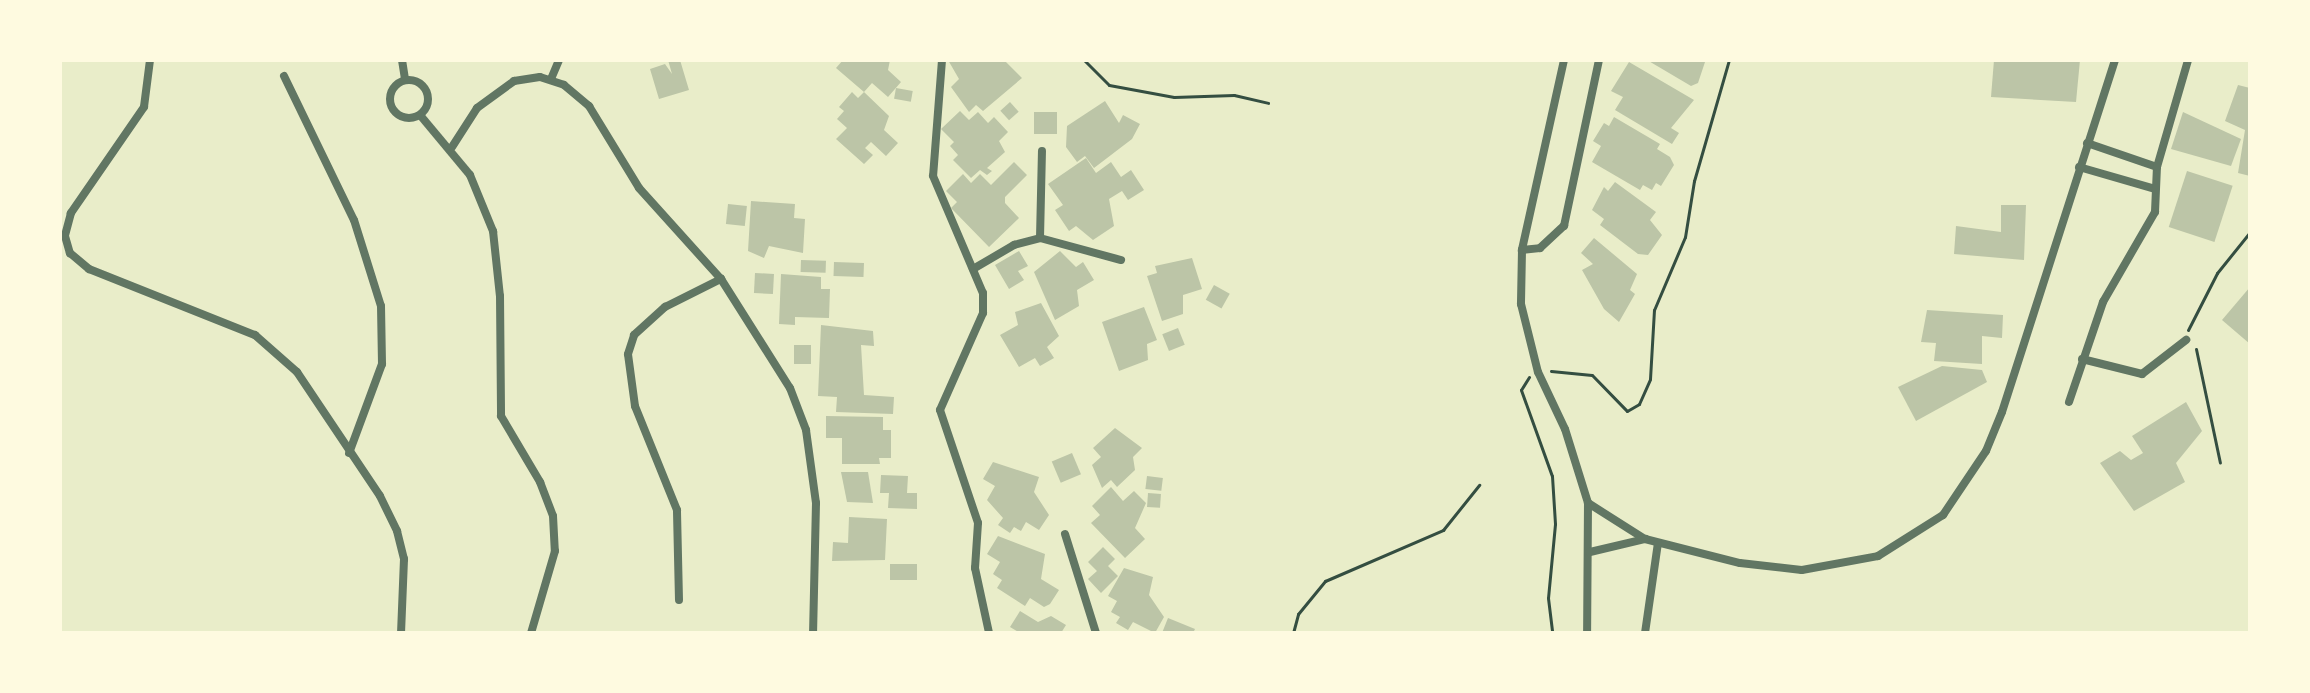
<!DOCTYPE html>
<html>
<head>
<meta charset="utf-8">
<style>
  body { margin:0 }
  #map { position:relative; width:2310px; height:693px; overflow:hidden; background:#e9edc9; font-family:"Golos Text",sans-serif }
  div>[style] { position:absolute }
  .building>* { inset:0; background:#bcc5a7; transform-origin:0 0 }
  .path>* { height:3px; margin:-1.5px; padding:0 1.5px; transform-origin:1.5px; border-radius:1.5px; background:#344e41 }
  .minor>* { height:8px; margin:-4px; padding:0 4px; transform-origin:4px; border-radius:4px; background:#617663 }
  .minor>.ring { margin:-4px; padding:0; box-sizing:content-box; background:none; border:8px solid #617663; border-radius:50% }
  span { translate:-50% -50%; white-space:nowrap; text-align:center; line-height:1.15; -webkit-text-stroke:8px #fefae0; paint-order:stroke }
  .frame { position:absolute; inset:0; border:62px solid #fefae0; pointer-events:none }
</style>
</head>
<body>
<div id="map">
  <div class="building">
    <i style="clip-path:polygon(668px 60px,680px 60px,689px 90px,659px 99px,650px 69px,665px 64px,672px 74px)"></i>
    <i style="clip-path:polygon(843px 60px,890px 60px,888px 70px,901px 82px,888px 97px,872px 83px,864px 92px,836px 68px)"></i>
    <i style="clip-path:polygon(948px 60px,1004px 60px,1022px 78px,983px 111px,976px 105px,969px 112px,951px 87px,959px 79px)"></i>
    <i style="clip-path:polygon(1647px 60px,1704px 60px,1705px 62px,1698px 83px,1691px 86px)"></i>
    <i style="clip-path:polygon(1994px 60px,2080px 60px,2076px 102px,1991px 97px)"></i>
    <i style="clip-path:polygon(1629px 62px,1694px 100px,1671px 128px,1679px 133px,1672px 144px,1615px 110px,1623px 97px,1611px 91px)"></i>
    <i style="clip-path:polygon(2238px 85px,2250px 88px,2250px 176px,2238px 173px,2245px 130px,2225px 121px)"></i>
    <i style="left:896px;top:88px;width:17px;height:11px;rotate:10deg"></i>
    <i style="clip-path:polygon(852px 92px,858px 98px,864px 92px,889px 116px,884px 130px,898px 143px,886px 156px,871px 142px,865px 148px,873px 155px,864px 164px,836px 139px,847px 128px,837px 119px,844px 111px,839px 107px)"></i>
    <i style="clip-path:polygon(1105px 101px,1119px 123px,1123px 115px,1140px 124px,1132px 139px,1094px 168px,1085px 156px,1077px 162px,1066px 147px,1067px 126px)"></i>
    <i style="left:1010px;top:102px;width:13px;height:13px;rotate:48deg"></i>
    <i style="clip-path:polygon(960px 111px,969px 120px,978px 112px,988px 123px,994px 117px,1008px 132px,999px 141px,1005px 152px,987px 168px,992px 171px,987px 175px,980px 170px,971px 178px,953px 160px,958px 155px,950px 146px,954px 142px,941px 129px)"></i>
    <i style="left:1057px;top:112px;width:22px;height:23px;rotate:90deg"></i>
    <i style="clip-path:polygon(2183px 112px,2241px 139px,2231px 166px,2171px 149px)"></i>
    <i style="clip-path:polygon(1614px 117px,1660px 144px,1657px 149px,1670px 157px,1674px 165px,1661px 186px,1656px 183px,1652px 190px,1643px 185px,1640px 190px,1592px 162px,1601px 146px,1593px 141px,1604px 123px,1609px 126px)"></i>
    <i style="clip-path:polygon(1086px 158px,1096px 173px,1111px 162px,1121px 177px,1131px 170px,1144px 190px,1128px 200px,1122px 191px,1109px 199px,1114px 226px,1093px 240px,1076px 226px,1069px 231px,1055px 210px,1063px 205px,1048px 184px)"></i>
    <i style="clip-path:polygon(1014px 162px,1027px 175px,1005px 197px,1005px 203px,1019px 218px,989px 247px,951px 208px,957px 202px,946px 191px,963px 174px,971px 183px,980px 174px,991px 185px)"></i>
    <i style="left:2187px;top:171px;width:48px;height:59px;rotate:18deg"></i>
    <i style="clip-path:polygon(1615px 182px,1656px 212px,1650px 220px,1662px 235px,1648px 255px,1638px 254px,1600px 225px,1604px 219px,1592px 210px,1604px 187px,1608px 191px)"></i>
    <i style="clip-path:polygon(751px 201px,795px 204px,794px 218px,805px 219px,803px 253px,769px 246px,764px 258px,748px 251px)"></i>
    <i style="left:728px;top:204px;width:19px;height:20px;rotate:6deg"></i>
    <i style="clip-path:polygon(2001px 205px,2026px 205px,2024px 260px,1954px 254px,1956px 226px,2001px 232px)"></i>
    <i style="clip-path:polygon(1594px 238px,1637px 274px,1630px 290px,1635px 294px,1619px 322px,1604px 309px,1582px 270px,1593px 264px,1581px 253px)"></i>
    <i style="clip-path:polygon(1019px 251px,1028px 266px,1018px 271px,1024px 280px,1009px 289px,995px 265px)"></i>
    <i style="clip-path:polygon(1060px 251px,1076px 267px,1083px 262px,1094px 280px,1077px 290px,1079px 306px,1055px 320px,1034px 272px)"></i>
    <i style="clip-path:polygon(1192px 258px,1202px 289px,1183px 295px,1183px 314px,1162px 321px,1147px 276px,1157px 273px,1155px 266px)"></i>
    <i style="left:801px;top:260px;width:25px;height:12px;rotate:2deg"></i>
    <i style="left:834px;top:262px;width:30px;height:14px;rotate:2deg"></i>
    <i style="left:755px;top:273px;width:19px;height:20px;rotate:3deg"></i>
    <i style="clip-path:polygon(781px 274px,821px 277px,821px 289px,830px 289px,829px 318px,795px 317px,795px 325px,779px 324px)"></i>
    <i style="left:1214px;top:285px;width:18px;height:17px;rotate:29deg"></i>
    <i style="clip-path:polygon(2250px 287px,2250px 344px,2222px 320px)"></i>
    <i style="clip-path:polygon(1041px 303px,1059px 336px,1047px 347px,1054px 358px,1040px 366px,1035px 358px,1019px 367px,1000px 335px,1018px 325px,1015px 312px)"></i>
    <i style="clip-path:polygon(1144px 307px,1157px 340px,1147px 344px,1148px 360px,1119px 371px,1102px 322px)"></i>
    <i style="clip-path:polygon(1927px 310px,2003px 315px,2002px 338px,1982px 336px,1982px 364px,1934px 361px,1936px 343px,1921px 342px)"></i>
    <i style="clip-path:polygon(821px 325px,873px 331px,874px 346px,861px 345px,864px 395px,894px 397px,893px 414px,836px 412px,837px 397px,818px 396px)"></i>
    <i style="left:1178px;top:328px;width:18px;height:17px;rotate:68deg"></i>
    <i style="left:794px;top:345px;width:17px;height:19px"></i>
    <i style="clip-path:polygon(1942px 366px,1982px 370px,1987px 382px,1916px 421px,1898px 387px)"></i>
    <i style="clip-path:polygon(2186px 402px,2202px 431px,2176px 463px,2185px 482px,2134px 511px,2100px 463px,2120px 451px,2131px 460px,2143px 453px,2132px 436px)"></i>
    <i style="clip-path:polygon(826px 416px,883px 417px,883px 430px,891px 430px,891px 458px,879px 458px,880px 464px,842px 464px,842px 438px,826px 438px)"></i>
    <i style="clip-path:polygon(1115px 428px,1142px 448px,1133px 457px,1135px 470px,1117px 487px,1111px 480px,1102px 488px,1092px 465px,1101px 457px,1093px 448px)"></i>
    <i style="left:1072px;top:453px;width:23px;height:22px;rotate:67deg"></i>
    <i style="clip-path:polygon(993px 462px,1039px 477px,1034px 492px,1049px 515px,1039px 530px,1026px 522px,1021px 531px,1014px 527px,1010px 533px,998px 525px,1003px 518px,987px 500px,995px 486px,983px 479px)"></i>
    <i style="clip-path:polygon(841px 472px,868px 472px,873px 503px,847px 502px)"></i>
    <i style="clip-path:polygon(881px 475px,908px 476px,907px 493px,917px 493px,917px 509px,888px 508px,889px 493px,880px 493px)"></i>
    <i style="left:1147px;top:476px;width:16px;height:13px;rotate:7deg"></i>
    <i style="clip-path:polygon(1111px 487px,1123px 501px,1134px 491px,1146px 503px,1135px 528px,1145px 539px,1125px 558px,1091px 523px,1100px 515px,1092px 506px)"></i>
    <i style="left:1148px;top:493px;width:13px;height:14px;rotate:4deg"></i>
    <i style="clip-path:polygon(849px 517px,887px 519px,885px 560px,832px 561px,833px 542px,848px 543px)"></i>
    <i style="clip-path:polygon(998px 536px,1045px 554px,1041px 579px,1059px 590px,1050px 604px,1044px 607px,1030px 598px,1025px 606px,997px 588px,1002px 580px,993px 574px,1000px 562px,987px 554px)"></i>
    <i style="clip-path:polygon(1103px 547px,1115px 559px,1108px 566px,1118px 576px,1101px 593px,1088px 579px,1097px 571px,1088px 562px)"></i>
    <i style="left:890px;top:564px;width:27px;height:16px"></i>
    <i style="clip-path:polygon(1124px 568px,1153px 577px,1149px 595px,1164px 617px,1155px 633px,1133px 622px,1128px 630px,1116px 623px,1120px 617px,1111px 612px,1117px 601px,1108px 596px)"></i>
    <i style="clip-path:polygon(1020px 611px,1038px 622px,1051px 616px,1066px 625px,1061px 633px,1020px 633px,1010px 627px)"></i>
    <i style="clip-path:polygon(1168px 618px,1195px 629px,1193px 633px,1162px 633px)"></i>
  </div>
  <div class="path">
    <i style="left:1084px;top:60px;width:35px;rotate:45deg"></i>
    <i style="left:1109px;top:85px;width:66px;rotate:10.5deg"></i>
    <i style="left:1174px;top:97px;width:60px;rotate:-1.9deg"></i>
    <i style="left:1234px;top:95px;width:35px;rotate:13deg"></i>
    <i style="left:2188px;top:330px;width:64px;rotate:-63deg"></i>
    <i style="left:2217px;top:273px;width:53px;rotate:-51.2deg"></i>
    <i style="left:2196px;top:349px;width:116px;rotate:78.1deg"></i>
    <i style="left:1551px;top:371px;width:41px;rotate:5.6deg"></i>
    <i style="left:1592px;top:375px;width:50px;rotate:45.8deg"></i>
    <i style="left:1627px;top:411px;width:14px;rotate:-30deg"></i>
    <i style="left:1639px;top:404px;width:27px;rotate:-66deg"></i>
    <i style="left:1650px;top:379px;width:69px;rotate:-86.7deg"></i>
    <i style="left:1654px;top:310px;width:79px;rotate:-67deg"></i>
    <i style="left:1685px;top:237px;width:57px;rotate:-80.9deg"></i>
    <i style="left:1694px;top:181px;width:126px;rotate:-73.9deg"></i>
    <i style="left:1529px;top:377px;width:15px;rotate:122deg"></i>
    <i style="left:1521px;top:390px;width:91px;rotate:70.2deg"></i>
    <i style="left:1552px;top:476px;width:48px;rotate:86.4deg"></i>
    <i style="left:1555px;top:524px;width:74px;rotate:95.4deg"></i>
    <i style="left:1548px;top:598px;width:35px;rotate:83deg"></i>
    <i style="left:1293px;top:633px;width:20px;rotate:-75deg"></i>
    <i style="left:1298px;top:614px;width:43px;rotate:-50.7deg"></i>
    <i style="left:1325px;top:581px;width:129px;rotate:-23.4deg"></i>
    <i style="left:1443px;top:530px;width:58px;rotate:-51.3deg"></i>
  </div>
  <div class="minor">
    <i style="left:150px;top:60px;width:47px;rotate:97.3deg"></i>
    <i style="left:144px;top:107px;width:129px;rotate:124.6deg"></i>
    <i style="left:71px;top:213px;width:24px;rotate:105deg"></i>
    <i style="left:65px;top:236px;width:18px;rotate:74deg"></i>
    <i style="left:70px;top:253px;width:25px;rotate:40deg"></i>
    <i style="left:89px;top:269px;width:179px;rotate:21.7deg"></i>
    <i style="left:255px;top:335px;width:56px;rotate:41.4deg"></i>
    <i style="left:297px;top:372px;width:149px;rotate:56.2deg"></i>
    <i style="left:380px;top:496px;width:39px;rotate:64deg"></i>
    <i style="left:397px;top:531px;width:29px;rotate:76deg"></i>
    <i style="left:404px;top:559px;width:74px;rotate:92.3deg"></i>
    <i style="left:402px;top:60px;width:20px;rotate:81deg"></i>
    <i style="left:942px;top:60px;width:116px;rotate:94.4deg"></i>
    <i style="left:933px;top:176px;width:127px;rotate:66.9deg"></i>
    <i style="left:983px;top:293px;width:20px;rotate:90deg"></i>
    <i style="left:983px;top:313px;width:106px;rotate:113.9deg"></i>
    <i style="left:940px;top:410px;width:119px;rotate:71.4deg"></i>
    <i style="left:978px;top:523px;width:45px;rotate:93.8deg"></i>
    <i style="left:975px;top:568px;width:66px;rotate:77.8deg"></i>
    <i style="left:1564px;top:60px;width:195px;rotate:102.5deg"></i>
    <i style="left:1522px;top:250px;width:54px;rotate:91.1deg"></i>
    <i style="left:1521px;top:304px;width:70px;rotate:76deg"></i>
    <i style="left:1538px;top:372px;width:63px;rotate:64.7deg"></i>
    <i style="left:1565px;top:429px;width:77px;rotate:72.7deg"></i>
    <i style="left:1588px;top:503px;width:130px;rotate:90.4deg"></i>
    <i style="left:284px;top:76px;width:160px;rotate:64.1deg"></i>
    <i style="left:354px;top:220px;width:90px;rotate:72.6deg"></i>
    <i style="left:381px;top:306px;width:58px;rotate:89deg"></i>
    <i style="left:382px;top:364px;width:95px;rotate:110.3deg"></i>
    <i style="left:551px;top:79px;width:21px;rotate:-67deg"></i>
    <i class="ring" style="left:390px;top:80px;width:30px;height:30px"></i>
    <i style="left:420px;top:115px;width:78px;rotate:50.2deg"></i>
    <i style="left:470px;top:175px;width:61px;rotate:67.7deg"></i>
    <i style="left:493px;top:231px;width:65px;rotate:83.9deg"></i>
    <i style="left:500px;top:296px;width:120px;rotate:89.5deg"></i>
    <i style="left:501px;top:416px;width:77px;rotate:59.4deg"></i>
    <i style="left:540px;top:482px;width:36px;rotate:69deg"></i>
    <i style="left:553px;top:516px;width:35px;rotate:87deg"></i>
    <i style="left:555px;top:551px;width:85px;rotate:106.3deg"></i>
    <i style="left:2087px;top:143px;width:74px;rotate:18.9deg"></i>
    <i style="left:452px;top:147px;width:46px;rotate:-57.3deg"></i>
    <i style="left:477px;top:108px;width:46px;rotate:-36.1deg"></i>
    <i style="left:514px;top:81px;width:26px;rotate:-9deg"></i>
    <i style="left:540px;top:77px;width:25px;rotate:18deg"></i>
    <i style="left:564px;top:85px;width:33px;rotate:40deg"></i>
    <i style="left:589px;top:106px;width:96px;rotate:58.6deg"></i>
    <i style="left:639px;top:188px;width:122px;rotate:48deg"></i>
    <i style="left:721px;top:279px;width:129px;rotate:57.7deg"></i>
    <i style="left:790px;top:388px;width:45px;rotate:69.1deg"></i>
    <i style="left:806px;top:430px;width:74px;rotate:82.2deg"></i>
    <i style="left:816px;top:503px;width:130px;rotate:91.3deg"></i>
    <i style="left:2079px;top:167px;width:79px;rotate:16.1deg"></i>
    <i style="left:1040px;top:238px;width:87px;rotate:-88.7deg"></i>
    <i style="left:1522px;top:250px;width:18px;rotate:-6deg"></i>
    <i style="left:1540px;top:248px;width:33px;rotate:-43deg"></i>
    <i style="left:1564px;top:226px;width:170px;rotate:-78.1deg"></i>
    <i style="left:973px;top:269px;width:48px;rotate:-30.3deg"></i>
    <i style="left:1014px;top:245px;width:27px;rotate:-15deg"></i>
    <i style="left:1040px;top:238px;width:84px;rotate:15.2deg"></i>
    <i style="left:2082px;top:359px;width:62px;rotate:14deg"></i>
    <i style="left:2142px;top:374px;width:56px;rotate:-37.7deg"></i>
    <i style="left:2069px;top:402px;width:106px;rotate:-71.2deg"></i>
    <i style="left:2103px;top:302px;width:104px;rotate:-60deg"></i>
    <i style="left:2155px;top:212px;width:45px;rotate:-87.5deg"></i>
    <i style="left:2157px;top:167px;width:111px;rotate:-73.8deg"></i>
    <i style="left:1588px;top:503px;width:67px;rotate:32.3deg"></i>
    <i style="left:1645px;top:539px;width:98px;rotate:14.2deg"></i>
    <i style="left:1740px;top:563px;width:62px;rotate:6.4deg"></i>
    <i style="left:1802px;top:570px;width:77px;rotate:-10.4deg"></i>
    <i style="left:1878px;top:556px;width:77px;rotate:-32.2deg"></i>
    <i style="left:1943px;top:515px;width:77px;rotate:-56.1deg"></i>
    <i style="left:1986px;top:451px;width:42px;rotate:-67.7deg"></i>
    <i style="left:2002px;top:412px;width:370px;rotate:-72.2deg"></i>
    <i style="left:1065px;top:534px;width:104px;rotate:72.6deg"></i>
    <i style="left:1590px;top:552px;width:57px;rotate:-13.3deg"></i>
    <i style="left:679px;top:600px;width:90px;rotate:-91.3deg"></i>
    <i style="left:677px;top:510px;width:112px;rotate:-112deg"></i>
    <i style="left:635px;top:406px;width:52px;rotate:-97.7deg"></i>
    <i style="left:628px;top:354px;width:20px;rotate:-72deg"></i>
    <i style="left:634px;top:335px;width:42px;rotate:-42.1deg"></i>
    <i style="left:665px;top:307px;width:63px;rotate:-26.6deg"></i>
    <i style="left:1645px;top:633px;width:91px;rotate:-81.8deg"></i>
  </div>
  <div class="frame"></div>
</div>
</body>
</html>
